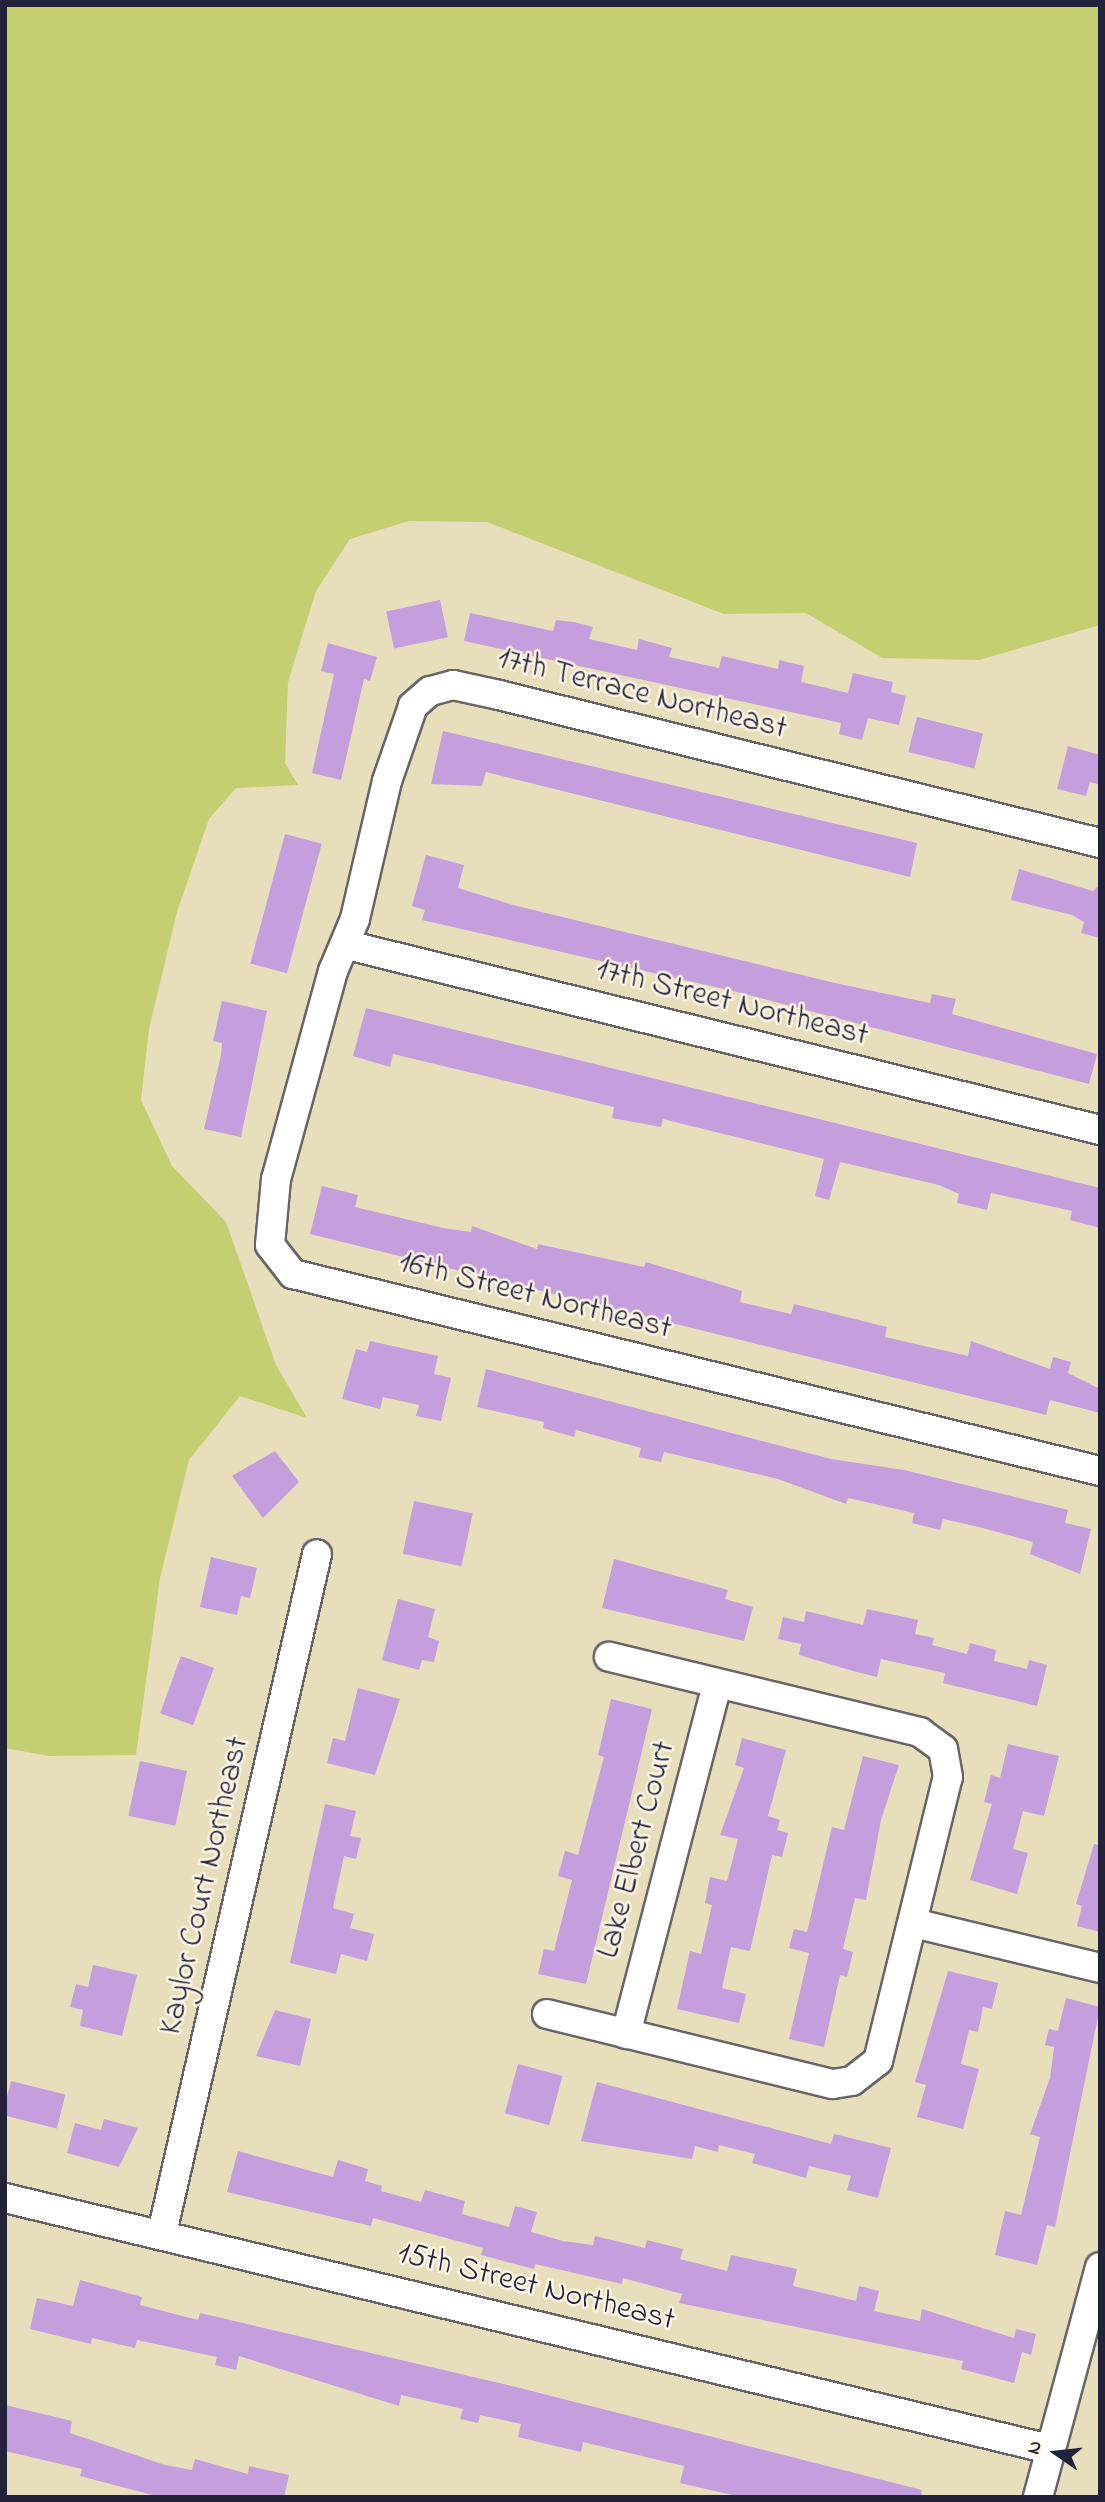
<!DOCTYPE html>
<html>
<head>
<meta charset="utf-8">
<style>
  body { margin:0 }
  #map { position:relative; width:1105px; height:2502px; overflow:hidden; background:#e7dfbb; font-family:"Indie Flower",sans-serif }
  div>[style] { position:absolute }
  .green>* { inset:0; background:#c3cf71 }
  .building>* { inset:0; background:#c59ede; transform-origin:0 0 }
  .roads { filter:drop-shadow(2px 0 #676468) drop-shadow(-2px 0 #676468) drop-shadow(0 2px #676468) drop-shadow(0 -2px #676468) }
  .minor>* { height:28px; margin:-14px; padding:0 14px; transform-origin:14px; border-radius:14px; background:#fff }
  span { translate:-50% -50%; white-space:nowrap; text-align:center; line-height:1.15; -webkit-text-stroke:5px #fcf5e5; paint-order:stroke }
  .street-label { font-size:32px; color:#22223b }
  .frame { position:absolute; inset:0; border:7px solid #22223b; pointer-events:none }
  .north { position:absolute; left:1021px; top:2418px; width:70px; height:70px; -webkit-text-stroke:5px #fcf5e5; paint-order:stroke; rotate:284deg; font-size:19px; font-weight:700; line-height:28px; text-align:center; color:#22223b }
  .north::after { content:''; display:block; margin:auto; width:24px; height:32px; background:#22223b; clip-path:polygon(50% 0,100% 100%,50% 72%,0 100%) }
</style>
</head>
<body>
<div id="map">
  <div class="green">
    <i style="clip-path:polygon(5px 5px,1100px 5px,1100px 625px,979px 660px,882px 658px,806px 613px,724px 614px,487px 522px,409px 521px,350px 539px,316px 591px,288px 682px,285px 763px,298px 785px,236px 788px,209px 819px,177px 912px,149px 1029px,141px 1100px,172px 1166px,226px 1222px,276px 1365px,307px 1418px,240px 1396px,189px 1460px,160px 1578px,136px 1755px,49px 1756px,5px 1748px)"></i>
  </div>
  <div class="building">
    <i style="left:440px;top:600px;width:38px;height:55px;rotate:78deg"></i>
    <i style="clip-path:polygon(470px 613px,553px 631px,556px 620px,574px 622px,593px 627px,589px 639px,637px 650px,639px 639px,672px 648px,669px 657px,719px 668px,722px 656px,778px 669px,779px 660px,804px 666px,801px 682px,848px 693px,853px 673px,893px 682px,891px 692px,906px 696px,899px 725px,868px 718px,862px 740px,839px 734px,841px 723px,464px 641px)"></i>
    <i style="clip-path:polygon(328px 643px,377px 657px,370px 681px,364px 679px,341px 780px,312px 773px,334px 674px,321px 671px)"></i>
    <i style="left:917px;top:717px;width:68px;height:36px;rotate:14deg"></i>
    <i style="clip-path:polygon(443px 731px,917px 843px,910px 877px,486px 772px,482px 786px,431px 784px)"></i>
    <i style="clip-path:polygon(1068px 746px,1100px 755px,1100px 785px,1090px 782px,1086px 796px,1057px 789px)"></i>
    <i style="left:285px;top:834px;width:38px;height:134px;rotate:15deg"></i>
    <i style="clip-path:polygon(426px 855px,464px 865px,458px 888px,513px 905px,835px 983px,930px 1003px,932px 994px,956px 999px,952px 1014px,1097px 1054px,1089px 1084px,737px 992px,422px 920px,425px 910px,412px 906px)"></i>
    <i style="clip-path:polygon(1019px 869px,1093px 891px,1100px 885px,1100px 938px,1081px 933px,1084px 922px,1072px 915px,1011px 900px)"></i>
    <i style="clip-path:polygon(222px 1001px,267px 1011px,241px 1137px,204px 1129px,221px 1055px,222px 1043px,213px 1041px)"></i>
    <i style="clip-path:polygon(366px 1008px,1100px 1188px,1100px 1228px,1070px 1220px,1072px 1211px,991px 1193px,987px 1210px,957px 1203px,959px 1194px,939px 1185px,840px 1162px,829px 1200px,815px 1196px,824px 1159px,663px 1119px,661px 1127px,612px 1118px,614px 1107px,393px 1054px,390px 1067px,353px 1056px)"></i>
    <i style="clip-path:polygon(322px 1186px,358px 1195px,355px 1207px,443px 1228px,471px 1232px,472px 1226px,537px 1249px,538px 1244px,644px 1267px,646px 1262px,742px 1291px,740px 1302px,791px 1314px,794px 1304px,887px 1327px,885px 1337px,968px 1356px,971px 1341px,1050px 1369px,1053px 1357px,1071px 1362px,1068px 1373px,1100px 1389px,1100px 1413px,1050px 1400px,1046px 1415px,310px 1234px)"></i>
    <i style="clip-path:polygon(370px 1341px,438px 1356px,434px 1374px,451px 1378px,441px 1421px,416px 1416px,419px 1405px,383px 1397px,380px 1409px,342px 1399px,356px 1349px,367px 1352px)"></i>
    <i style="clip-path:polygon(486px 1369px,831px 1459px,904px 1470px,1068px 1510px,1065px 1523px,1091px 1529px,1080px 1574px,1030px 1554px,1033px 1542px,979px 1527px,943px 1519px,940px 1530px,912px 1523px,914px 1513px,848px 1498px,846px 1504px,778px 1479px,664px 1452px,661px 1462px,639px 1457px,641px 1448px,576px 1430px,574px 1437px,543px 1428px,544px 1422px,477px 1407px)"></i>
    <i style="clip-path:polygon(275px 1451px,299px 1482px,263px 1518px,232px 1476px)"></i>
    <i style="left:414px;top:1501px;width:60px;height:54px;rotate:12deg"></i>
    <i style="clip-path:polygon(211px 1557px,257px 1568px,250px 1598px,241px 1596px,237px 1615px,200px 1607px)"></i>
    <i style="clip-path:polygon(614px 1559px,728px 1590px,725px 1599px,753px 1607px,744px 1641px,602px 1608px)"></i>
    <i style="clip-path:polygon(398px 1599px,435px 1609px,428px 1637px,439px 1641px,434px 1662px,422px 1660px,419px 1670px,382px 1660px)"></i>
    <i style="clip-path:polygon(867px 1609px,918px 1620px,915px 1634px,934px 1638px,932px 1645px,967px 1654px,970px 1643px,996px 1650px,994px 1661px,1027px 1669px,1029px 1660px,1047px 1665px,1037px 1706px,943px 1683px,945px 1673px,881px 1659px,877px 1677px,853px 1671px,799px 1655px,801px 1644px,778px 1639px,783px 1617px,804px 1622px,806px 1611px,863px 1625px)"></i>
    <i style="left:181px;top:1656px;width:35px;height:61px;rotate:20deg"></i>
    <i style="clip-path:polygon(358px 1688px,400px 1699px,375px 1775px,327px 1763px,333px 1738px,345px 1741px)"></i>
    <i style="clip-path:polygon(611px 1699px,652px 1709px,586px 1984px,538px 1974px,544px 1949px,554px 1951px,572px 1880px,558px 1876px,565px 1851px,578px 1855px,604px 1757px,598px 1755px)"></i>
    <i style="clip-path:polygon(742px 1738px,786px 1750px,768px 1816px,780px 1820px,777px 1830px,788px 1833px,782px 1857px,772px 1855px,750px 1951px,731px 1947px,722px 1988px,746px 1994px,739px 2023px,677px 2009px,690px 1951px,701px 1954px,712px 1905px,705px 1903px,710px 1877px,727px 1881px,738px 1839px,720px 1835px,744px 1768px,735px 1765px)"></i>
    <i style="clip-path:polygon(1008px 1744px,1059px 1756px,1044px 1816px,1023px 1811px,1013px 1849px,1028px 1853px,1017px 1894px,970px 1880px,992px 1804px,984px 1802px,991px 1775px,1000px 1778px)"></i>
    <i style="clip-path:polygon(863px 1756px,899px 1765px,881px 1820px,866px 1900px,855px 1898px,843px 1949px,853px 1952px,847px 1977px,840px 1975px,824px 2047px,789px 2039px,809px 1953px,789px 1948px,794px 1929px,807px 1932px,832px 1827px,844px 1830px)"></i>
    <i style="left:140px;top:1761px;width:48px;height:56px;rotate:12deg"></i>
    <i style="clip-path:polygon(325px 1804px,356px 1811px,350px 1836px,361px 1838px,356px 1859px,344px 1856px,333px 1908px,354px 1914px,350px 1928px,374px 1934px,367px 1961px,341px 1954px,336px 1974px,290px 1963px)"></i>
    <i style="clip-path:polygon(1094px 1844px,1100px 1845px,1100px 1932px,1077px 1926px,1082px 1906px,1076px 1904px)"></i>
    <i style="clip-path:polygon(93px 1965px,137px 1975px,122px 2036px,80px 2026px,83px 2010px,70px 2007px,76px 1984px,88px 1987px)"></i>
    <i style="clip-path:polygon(948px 1971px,998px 1983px,992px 2009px,983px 2007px,978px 2032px,969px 2030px,961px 2064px,979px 2069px,963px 2129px,917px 2117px,926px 2085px,915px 2082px)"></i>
    <i style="clip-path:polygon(1066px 1998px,1100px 2007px,1055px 2227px,1047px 2225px,1037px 2265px,995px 2255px,1005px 2211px,1021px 2215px,1040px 2137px,1030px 2134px,1050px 2078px,1054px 2047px,1045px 2045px,1049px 2029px,1058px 2031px)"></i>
    <i style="clip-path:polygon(275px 2010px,311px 2019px,300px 2066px,256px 2056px)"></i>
    <i style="left:518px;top:2064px;width:46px;height:51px;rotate:15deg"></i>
    <i style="left:11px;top:2081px;width:56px;height:35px;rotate:14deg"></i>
    <i style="clip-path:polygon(597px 2082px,831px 2144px,834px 2134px,891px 2148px,878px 2198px,847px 2190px,851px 2176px,809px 2166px,806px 2178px,752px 2163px,755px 2154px,719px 2145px,718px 2152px,695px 2146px,692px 2159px,581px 2141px)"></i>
    <i style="clip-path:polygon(104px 2119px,138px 2128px,119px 2167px,67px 2153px,75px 2123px,101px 2130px)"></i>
    <i style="clip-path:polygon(238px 2151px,333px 2177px,338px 2160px,368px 2169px,365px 2181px,382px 2186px,381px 2191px,421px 2202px,425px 2190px,465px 2201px,462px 2214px,509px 2227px,515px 2206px,537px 2212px,531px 2232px,563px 2241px,593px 2245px,595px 2236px,645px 2248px,647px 2240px,683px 2249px,680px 2259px,727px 2271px,731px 2255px,797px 2269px,793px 2286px,856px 2301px,859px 2286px,879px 2291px,874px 2311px,920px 2321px,922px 2309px,1014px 2338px,1016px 2329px,1036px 2334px,1031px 2355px,1022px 2352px,1014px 2383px,961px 2369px,963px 2361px,679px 2303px,682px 2294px,623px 2278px,622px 2284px,535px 2264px,534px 2269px,481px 2255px,483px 2248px,373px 2218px,371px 2226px,227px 2192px)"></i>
    <i style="clip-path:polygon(80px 2280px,142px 2297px,140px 2305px,198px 2320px,200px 2313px,512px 2386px,922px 2490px,921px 2497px,741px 2497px,680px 2483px,684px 2466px,583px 2442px,581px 2452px,547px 2444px,518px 2437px,521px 2424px,480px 2415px,478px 2423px,460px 2419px,463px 2409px,401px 2395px,399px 2406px,239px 2356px,236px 2370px,215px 2365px,217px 2357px,137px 2340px,135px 2348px,92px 2338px,91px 2344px,30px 2329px,37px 2298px,73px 2306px)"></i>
    <i style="clip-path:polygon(5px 2405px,72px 2421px,70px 2433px,165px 2465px,192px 2470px,195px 2459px,248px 2474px,249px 2466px,289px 2475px,284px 2497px,160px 2497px,80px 2476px,82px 2469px,5px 2451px)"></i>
  </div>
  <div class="roads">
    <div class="minor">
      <i style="left:1100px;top:843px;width:619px;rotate:-166.17deg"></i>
      <i style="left:499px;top:695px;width:47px;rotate:-167.7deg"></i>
      <i style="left:453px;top:685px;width:24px;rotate:165deg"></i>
      <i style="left:430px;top:691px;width:23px;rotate:139deg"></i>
      <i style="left:413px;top:706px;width:79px;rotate:109.1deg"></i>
      <i style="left:387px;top:781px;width:142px;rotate:103.1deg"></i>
      <i style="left:355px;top:919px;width:56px;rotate:112.9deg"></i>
      <i style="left:333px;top:971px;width:216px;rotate:105.3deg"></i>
      <i style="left:276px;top:1179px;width:66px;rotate:95.2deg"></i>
      <i style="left:270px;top:1245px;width:37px;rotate:52deg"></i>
      <i style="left:293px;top:1274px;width:831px;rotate:13.72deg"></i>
      <i style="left:347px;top:945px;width:775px;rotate:13.8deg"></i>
      <i style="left:913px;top:1923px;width:192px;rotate:13.5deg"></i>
      <i style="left:547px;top:2014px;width:294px;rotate:13.8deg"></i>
      <i style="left:833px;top:2084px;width:19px;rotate:-9deg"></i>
      <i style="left:852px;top:2081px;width:33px;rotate:-38deg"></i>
      <i style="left:878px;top:2061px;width:292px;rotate:-76.2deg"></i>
      <i style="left:948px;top:1777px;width:28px;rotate:-100deg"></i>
      <i style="left:943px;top:1749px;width:29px;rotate:-144deg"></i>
      <i style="left:920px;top:1732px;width:320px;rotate:-166.4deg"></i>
      <i style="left:626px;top:2034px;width:362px;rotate:-75.4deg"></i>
      <i style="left:5px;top:2198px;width:1075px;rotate:13.51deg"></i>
      <i style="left:162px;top:2233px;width:696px;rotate:-77.14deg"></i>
      <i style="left:1038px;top:2497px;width:238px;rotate:-74.9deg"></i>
    </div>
  </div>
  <div class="street-label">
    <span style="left:642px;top:695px;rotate:14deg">17th Terrace Northeast</span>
    <span style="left:732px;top:1004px;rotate:14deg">17th Street Northeast</span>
    <span style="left:535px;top:1297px;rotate:14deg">16th Street Northeast</span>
    <span style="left:638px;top:1850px;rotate:-75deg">Lake Elbert Court</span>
    <span style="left:206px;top:1886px;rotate:-77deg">Kaylor Court Northeast</span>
    <span style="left:536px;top:2288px;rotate:14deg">15th Street Northeast</span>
  </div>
  <div class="frame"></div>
  <div class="north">N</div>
</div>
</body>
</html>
